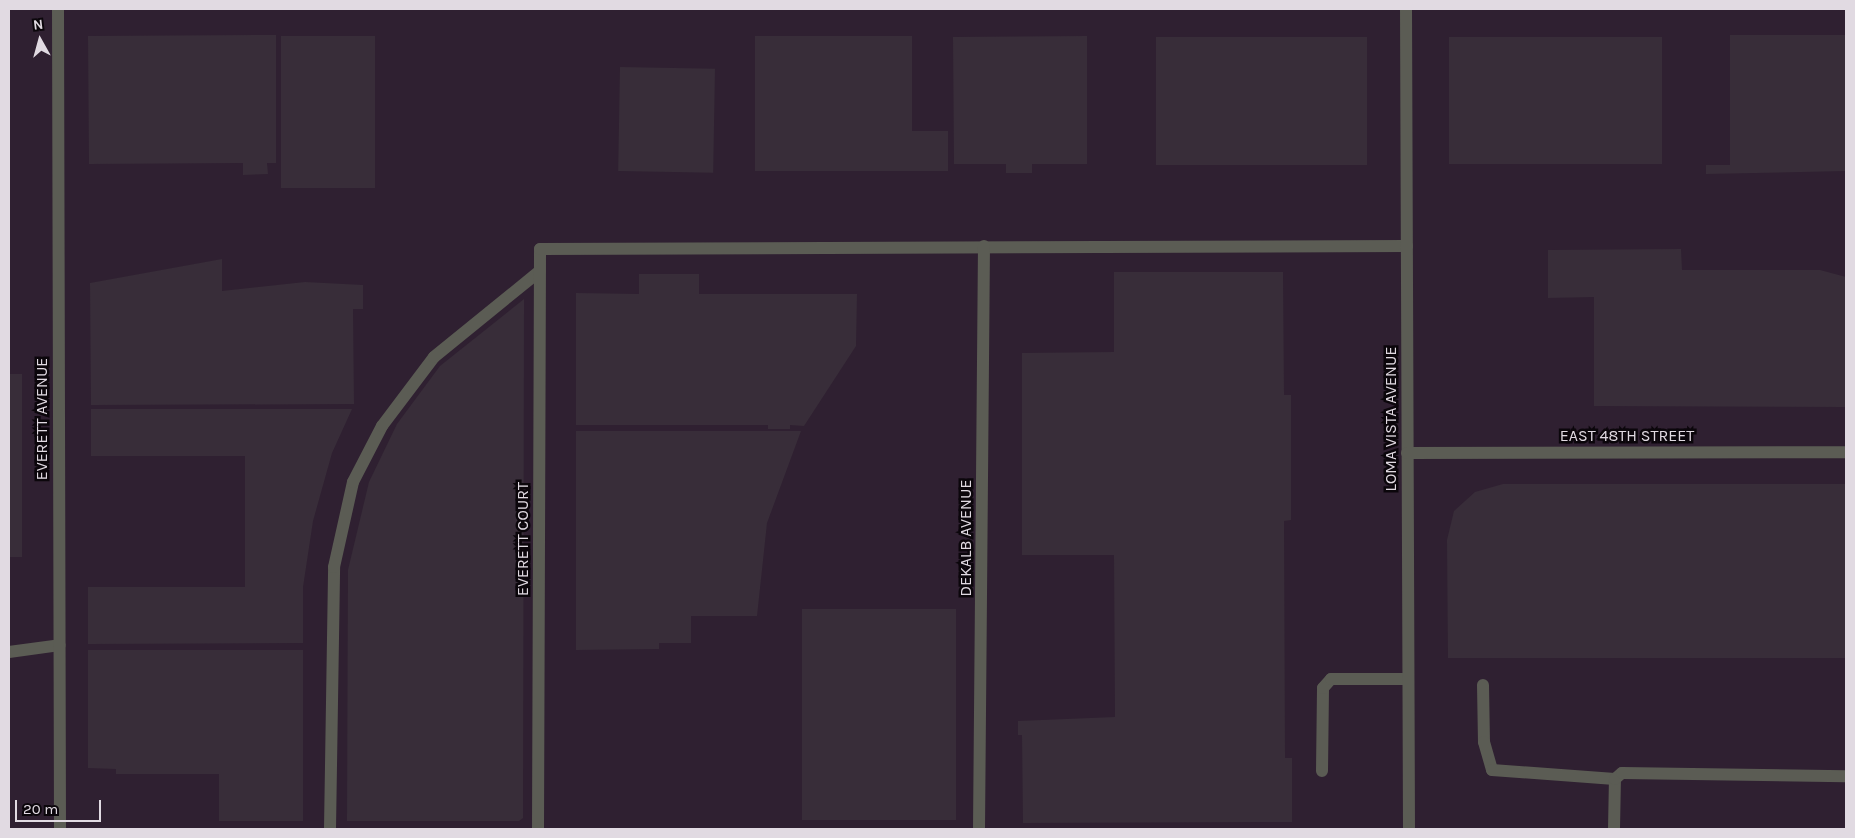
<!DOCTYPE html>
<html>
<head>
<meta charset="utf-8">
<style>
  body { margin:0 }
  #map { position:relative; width:1855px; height:838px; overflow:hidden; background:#241925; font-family:Karla,sans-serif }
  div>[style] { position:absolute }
  .built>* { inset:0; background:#2f2031; transform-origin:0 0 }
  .building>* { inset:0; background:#382d39; transform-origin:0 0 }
  .service>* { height:12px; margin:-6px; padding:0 6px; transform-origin:6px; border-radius:6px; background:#5b5c54 }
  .minor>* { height:12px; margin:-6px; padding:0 6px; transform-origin:6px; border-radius:6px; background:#5b5c54 }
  span { translate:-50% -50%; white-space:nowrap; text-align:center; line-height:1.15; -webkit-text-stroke:5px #0b060b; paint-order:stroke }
  .street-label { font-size:16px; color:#e1dae2 }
  .frame { position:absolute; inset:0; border:10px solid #e1dae2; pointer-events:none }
  .north { position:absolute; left:15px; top:15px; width:50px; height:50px; -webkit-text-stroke:4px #0b060b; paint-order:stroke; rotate:353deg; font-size:14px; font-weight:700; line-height:20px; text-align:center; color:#e1dae2 }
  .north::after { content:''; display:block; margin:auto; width:18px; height:22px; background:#e1dae2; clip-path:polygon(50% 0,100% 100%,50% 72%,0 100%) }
  .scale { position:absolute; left:15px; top:800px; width:86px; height:22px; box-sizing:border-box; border:2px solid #e1dae2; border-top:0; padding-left:6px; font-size:15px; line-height:18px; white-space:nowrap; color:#e1dae2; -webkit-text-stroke:4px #0b060b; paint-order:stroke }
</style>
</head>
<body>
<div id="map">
  <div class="built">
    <i style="left:9px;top:9px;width:1837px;height:820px"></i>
  </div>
  <div class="building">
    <i style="clip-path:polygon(276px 35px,276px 163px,267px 163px,268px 174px,243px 175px,243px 163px,89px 164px,88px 36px)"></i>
    <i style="clip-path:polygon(1730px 35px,1846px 35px,1846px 171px,1706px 174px,1706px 165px,1730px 165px)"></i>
    <i style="left:375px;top:36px;width:152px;height:94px;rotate:90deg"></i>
    <i style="clip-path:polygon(755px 36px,912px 36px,912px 131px,948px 131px,948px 171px,755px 171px)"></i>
    <i style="clip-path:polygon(1087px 36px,1087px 164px,1032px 164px,1032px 173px,1006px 173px,1006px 164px,954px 164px,953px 37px)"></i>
    <i style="left:1367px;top:37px;width:128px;height:211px;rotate:90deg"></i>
    <i style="left:1449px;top:37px;width:213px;height:127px"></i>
    <i style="left:620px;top:67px;width:95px;height:104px;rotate:1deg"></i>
    <i style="clip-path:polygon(1681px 249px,1682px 270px,1820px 270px,1846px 277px,1846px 407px,1594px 406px,1594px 297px,1548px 298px,1548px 250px)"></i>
    <i style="clip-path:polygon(222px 259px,222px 291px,305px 282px,363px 285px,363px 309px,353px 309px,354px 404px,91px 405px,90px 283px)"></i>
    <i style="clip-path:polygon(1114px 272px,1283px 272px,1284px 395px,1291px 395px,1291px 520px,1284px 521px,1285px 758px,1292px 758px,1292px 822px,1023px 823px,1022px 735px,1018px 735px,1018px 721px,1115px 717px,1114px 555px,1022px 555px,1022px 353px,1114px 352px)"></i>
    <i style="clip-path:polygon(639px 274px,699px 274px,699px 294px,857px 294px,856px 346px,804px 426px,790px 425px,790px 429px,768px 429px,768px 425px,576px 425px,576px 293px,639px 294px)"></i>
    <i style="clip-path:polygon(524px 299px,523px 818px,519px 821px,347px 821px,348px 570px,369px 482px,397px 424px,440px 366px)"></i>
    <i style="left:9px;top:374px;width:13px;height:183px"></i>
    <i style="clip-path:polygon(91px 409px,352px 409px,332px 453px,313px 521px,303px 587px,303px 643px,88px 644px,88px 587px,245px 587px,245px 456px,91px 456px)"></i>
    <i style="clip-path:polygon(576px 431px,801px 431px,767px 523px,757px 616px,691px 616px,691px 643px,659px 643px,659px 649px,576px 650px)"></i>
    <i style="clip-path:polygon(1503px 484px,1846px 484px,1846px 658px,1448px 658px,1447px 540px,1454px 511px,1475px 492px)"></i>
    <i style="left:802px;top:609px;width:154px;height:211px"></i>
    <i style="clip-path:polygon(88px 650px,303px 650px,303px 821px,219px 821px,219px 774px,116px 774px,116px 769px,88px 768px)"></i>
  </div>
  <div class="service">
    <i style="left:9px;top:652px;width:51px;rotate:-7.8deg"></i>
    <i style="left:1483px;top:685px;width:57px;rotate:89deg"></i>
    <i style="left:1484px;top:742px;width:29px;rotate:74deg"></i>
    <i style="left:1492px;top:770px;width:123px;rotate:4.2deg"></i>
    <i style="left:1322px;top:771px;width:83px;rotate:-89.3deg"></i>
    <i style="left:1323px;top:688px;width:12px;rotate:-48deg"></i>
    <i style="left:1331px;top:679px;width:77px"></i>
    <i style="left:330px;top:829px;width:262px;rotate:-89.1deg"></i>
    <i style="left:334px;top:567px;width:87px;rotate:-77.4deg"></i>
    <i style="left:353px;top:482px;width:63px;rotate:-62.6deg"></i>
    <i style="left:382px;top:426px;width:86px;rotate:-53deg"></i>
    <i style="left:434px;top:357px;width:136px;rotate:-39.1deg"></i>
    <i style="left:538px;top:829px;width:580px;rotate:-89.8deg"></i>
    <i style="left:540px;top:249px;width:867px;rotate:-0.2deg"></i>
    <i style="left:1614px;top:829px;width:50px;rotate:-88.9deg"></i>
    <i style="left:1615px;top:779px;width:9px;rotate:-41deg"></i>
    <i style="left:1622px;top:773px;width:224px;rotate:0.8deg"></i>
  </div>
  <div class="minor">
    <i style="left:58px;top:9px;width:820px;rotate:89.86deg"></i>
    <i style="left:1406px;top:9px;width:820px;rotate:89.79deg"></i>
    <i style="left:1407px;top:453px;width:439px;rotate:-0.1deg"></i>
    <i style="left:979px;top:829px;width:583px;rotate:-89.51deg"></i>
  </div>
  <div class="street-label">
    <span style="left:42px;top:419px;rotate:-90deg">EVERETT AVENUE</span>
    <span style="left:1391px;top:419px;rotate:-90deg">LOMA VISTA AVENUE</span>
    <span style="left:1627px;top:436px">EAST 48TH STREET</span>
    <span style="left:966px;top:538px;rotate:-90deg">DEKALB AVENUE</span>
    <span style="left:523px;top:539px;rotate:-90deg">EVERETT COURT</span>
  </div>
  <div class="frame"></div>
  <div class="north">N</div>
  <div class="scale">20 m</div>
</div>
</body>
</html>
